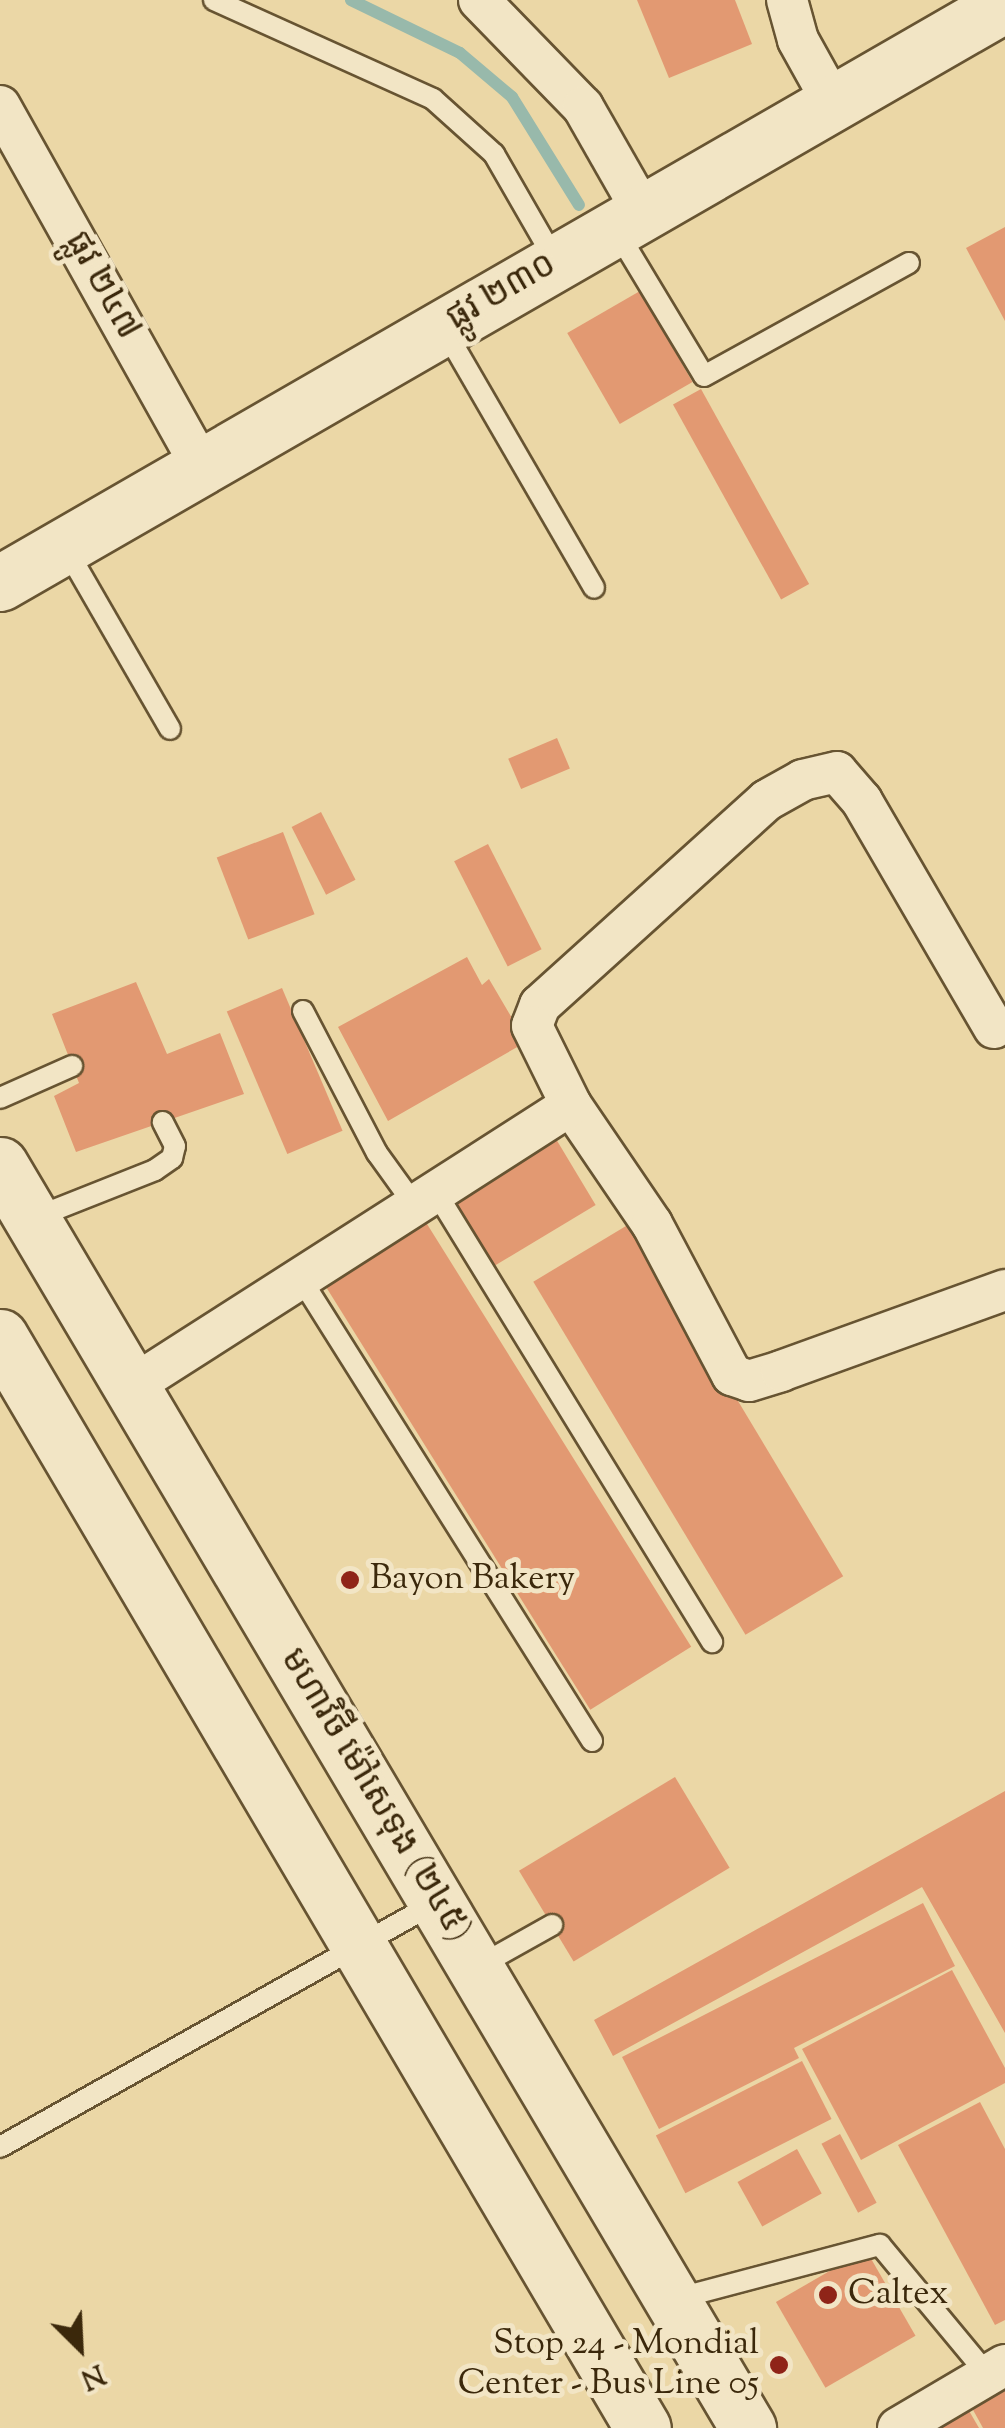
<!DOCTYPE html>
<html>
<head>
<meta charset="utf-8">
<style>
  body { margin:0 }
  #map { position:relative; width:1005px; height:2428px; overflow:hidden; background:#ebd7a6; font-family:"Sorts Mill Goudy","Noto Sans Khmer",serif }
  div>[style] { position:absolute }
  .stream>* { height:12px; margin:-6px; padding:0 6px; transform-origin:6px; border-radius:6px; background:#98b9ab }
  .building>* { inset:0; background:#e29972; transform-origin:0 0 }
  .roads { filter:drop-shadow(2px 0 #675432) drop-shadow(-2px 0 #675432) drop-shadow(0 2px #675432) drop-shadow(0 -2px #675432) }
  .lane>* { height:20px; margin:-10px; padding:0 10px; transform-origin:10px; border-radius:10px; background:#f2e5c5 }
  .street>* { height:40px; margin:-20px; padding:0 20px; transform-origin:20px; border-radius:20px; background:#f2e5c5 }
  .secondary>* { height:55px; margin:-27.5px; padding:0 27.5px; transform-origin:27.5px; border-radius:27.5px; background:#f2e5c5 }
  .dots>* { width:28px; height:28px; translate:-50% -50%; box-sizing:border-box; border:5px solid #f2e5c5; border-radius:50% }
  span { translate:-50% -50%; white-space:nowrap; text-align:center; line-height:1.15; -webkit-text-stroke:10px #f2e5c5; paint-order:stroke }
  .street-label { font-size:35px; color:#3b280b }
  .poi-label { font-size:35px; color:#3b280b }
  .left { translate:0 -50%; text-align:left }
  .right { translate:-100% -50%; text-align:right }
  .north { position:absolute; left:30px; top:2298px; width:100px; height:100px; -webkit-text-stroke:8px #f2e5c5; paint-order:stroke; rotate:156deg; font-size:28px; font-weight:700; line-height:40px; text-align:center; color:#3b280b }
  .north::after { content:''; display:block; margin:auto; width:35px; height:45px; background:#3b280b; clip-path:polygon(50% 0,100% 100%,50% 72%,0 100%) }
</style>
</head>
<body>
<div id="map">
  <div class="stream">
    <i style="left:351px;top:0;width:121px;rotate:25.9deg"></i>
    <i style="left:460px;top:53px;width:68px;rotate:40.2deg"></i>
    <i style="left:512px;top:97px;width:127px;rotate:58.2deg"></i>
  </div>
  <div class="building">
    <i style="clip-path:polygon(637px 0,735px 0,752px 44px,669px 78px)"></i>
    <i style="clip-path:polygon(1005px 227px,1005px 321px,966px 248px)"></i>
    <i style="left:640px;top:291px;width:105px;height:84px;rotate:60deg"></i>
    <i style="left:701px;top:389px;width:223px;height:32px;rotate:61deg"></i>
    <i style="left:557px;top:738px;width:33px;height:53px;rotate:67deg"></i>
    <i style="left:321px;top:812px;width:76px;height:33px;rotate:63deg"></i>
    <i style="left:283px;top:832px;width:88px;height:71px;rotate:69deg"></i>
    <i style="left:488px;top:844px;width:118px;height:38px;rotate:63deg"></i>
    <i style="clip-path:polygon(467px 957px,482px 985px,489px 979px,526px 1042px,388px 1121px,338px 1027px)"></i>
    <i style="clip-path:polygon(136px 982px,167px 1054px,220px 1033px,244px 1094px,76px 1152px,54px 1096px,79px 1083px,52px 1014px)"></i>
    <i style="left:282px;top:988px;width:155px;height:60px;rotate:67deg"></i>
    <i style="left:556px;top:1139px;width:77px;height:118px;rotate:59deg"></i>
    <i style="left:422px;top:1216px;width:508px;height:119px;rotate:58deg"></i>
    <i style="left:631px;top:1223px;width:412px;height:114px;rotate:59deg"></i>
    <i style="left:675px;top:1777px;width:106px;height:182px;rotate:59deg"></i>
    <i style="clip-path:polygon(1005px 1791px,1005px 2033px,922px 1887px,613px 2056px,594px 2020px)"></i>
    <i style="clip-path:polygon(923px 1903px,955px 1966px,794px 2048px,799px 2058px,659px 2129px,622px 2057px)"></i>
    <i style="clip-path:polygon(952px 1970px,1005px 2068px,1005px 2083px,861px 2160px,802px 2049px)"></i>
    <i style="left:802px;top:2061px;width:65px;height:164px;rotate:63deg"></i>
    <i style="clip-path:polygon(980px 2102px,1005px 2149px,1005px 2320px,995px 2325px,898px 2145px)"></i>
    <i style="left:840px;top:2134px;width:78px;height:21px;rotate:62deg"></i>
    <i style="left:797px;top:2149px;width:51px;height:68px;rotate:61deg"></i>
    <i style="left:866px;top:2250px;width:99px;height:104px;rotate:60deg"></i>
    <i style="clip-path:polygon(1005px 2389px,1005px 2428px,983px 2428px,972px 2408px)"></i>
    <i style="clip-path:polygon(968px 2409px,979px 2428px,935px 2428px)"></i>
  </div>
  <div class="roads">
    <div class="lane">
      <i style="left:214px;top:0;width:240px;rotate:24.3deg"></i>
      <i style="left:433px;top:99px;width:82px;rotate:42deg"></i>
      <i style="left:494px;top:154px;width:125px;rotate:60.1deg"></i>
      <i style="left:616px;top:230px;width:170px;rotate:58.9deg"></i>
      <i style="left:704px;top:376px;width:234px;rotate:-28.9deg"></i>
      <i style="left:444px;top:329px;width:299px;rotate:59.9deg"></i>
      <i style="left:65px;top:547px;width:210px;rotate:60deg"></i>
      <i style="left:303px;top:1011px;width:160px;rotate:62.5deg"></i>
      <i style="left:377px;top:1153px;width:67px;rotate:54.2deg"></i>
      <i style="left:0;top:1098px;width:79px;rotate:-24deg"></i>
      <i style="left:437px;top:1194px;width:526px;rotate:58.46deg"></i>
      <i style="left:34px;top:1218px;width:130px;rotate:-21.6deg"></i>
      <i style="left:155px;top:1170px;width:21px;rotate:-35deg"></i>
      <i style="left:172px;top:1158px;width:12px;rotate:-76deg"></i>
      <i style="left:175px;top:1146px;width:27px;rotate:-117deg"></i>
      <i style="left:301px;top:1279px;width:546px;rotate:57.79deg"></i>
      <i style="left:479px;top:1966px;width:84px;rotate:-29.3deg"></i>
      <i style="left:0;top:2147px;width:498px;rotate:-29.3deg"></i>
      <i style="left:675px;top:2299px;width:212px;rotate:-14.8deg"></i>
      <i style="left:880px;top:2245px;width:169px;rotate:50.3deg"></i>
    </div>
    <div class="street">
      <i style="left:479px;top:0;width:149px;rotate:45.8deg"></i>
      <i style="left:583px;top:107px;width:121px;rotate:60.3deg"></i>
      <i style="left:787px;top:0;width:41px;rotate:74.6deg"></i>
      <i style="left:798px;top:40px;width:72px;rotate:60.9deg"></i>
      <i style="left:0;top:106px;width:414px;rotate:60.8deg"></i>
      <i style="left:994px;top:1028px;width:263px;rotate:-120.2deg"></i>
      <i style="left:862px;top:801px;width:38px;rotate:-131deg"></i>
      <i style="left:837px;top:772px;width:35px;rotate:167deg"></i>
      <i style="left:803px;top:780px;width:41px;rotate:150.9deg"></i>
      <i style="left:767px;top:800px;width:306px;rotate:137.9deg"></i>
      <i style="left:540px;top:1005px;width:22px;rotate:111deg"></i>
      <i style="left:532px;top:1026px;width:88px;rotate:63.7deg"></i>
      <i style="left:571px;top:1105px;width:144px;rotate:55.8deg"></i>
      <i style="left:652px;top:1224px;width:171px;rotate:62.1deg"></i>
      <i style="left:732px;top:1375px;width:18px;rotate:19deg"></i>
      <i style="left:749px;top:1381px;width:34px;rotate:-17deg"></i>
      <i style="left:781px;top:1371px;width:238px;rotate:-19.9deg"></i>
      <i style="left:132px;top:1386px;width:521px;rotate:-32.62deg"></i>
      <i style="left:898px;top:2428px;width:124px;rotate:-30.5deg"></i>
    </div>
    <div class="secondary">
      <i style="left:0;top:583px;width:1160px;rotate:-29.95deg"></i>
      <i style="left:0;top:1165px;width:1468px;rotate:59.36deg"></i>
      <i style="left:0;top:1337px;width:1266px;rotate:59.49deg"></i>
    </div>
  </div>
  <div class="dots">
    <i style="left:350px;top:1580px;background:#8f2418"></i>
    <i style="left:828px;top:2295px;background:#8f2418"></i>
    <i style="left:779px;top:2365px;background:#8f2418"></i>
  </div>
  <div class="street-label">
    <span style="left:101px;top:286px;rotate:61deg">ផ្លូវ ២៤៧</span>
    <span style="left:502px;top:293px;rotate:-30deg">ផ្លូវ ២៣០</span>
    <span style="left:374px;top:1796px;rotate:59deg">មហាវិថី ម៉ៅសេទុង (២៤៥)</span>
  </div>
  <div class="poi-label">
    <span class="left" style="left:370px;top:1580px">Bayon Bakery</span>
    <span class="left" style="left:848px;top:2295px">Caltex</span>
    <span class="right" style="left:759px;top:2365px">Stop 24 - Mondial<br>Center - Bus Line 05</span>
  </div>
  <div class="north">N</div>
</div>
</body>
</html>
